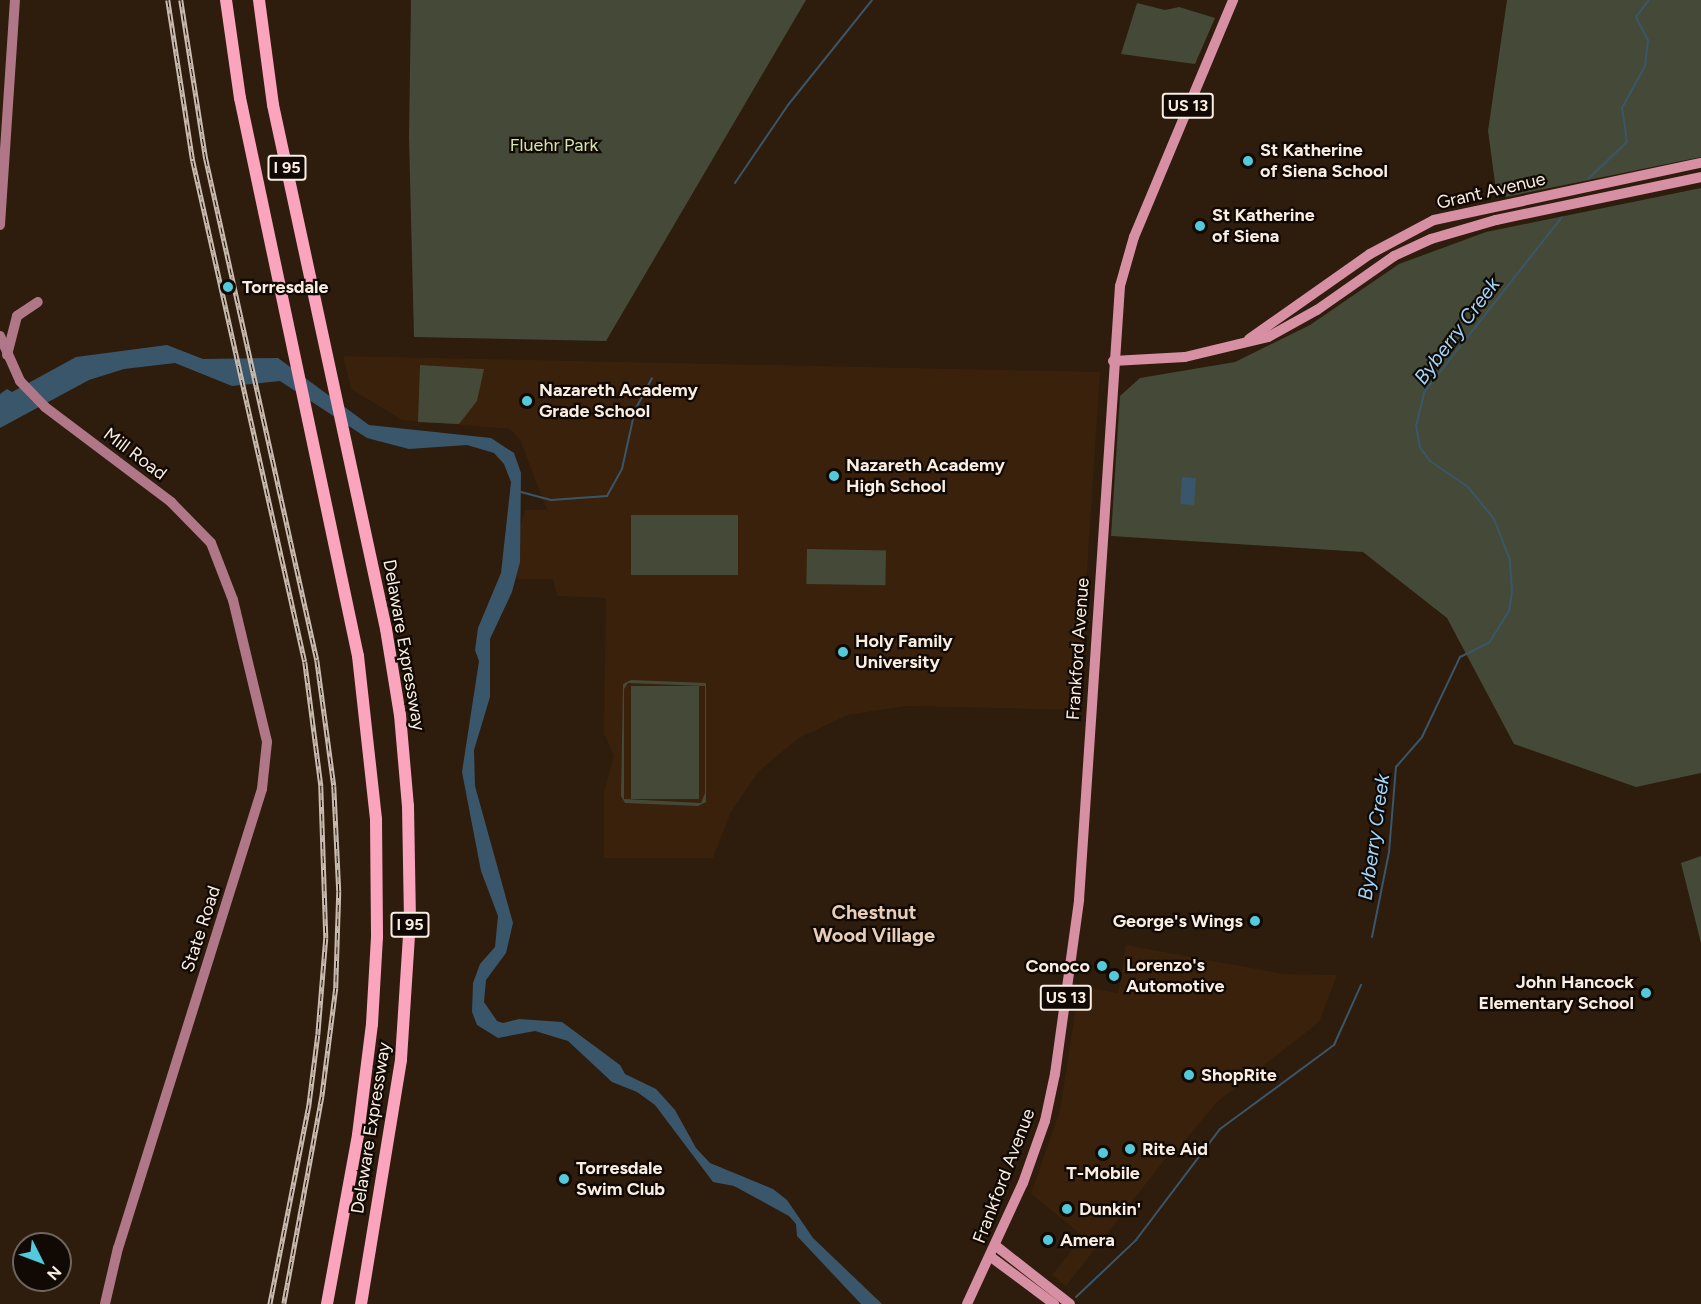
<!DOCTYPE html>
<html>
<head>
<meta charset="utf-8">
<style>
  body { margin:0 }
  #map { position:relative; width:1701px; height:1304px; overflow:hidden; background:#2e1c0c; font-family:Figtree,sans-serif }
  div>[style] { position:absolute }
  .built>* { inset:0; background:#39210b }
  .green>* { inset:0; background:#444a37; transform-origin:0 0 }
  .water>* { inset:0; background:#3a566a; transform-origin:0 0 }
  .stream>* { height:2px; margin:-1px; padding:0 1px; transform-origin:1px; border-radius:1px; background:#3a566a }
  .secondary>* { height:10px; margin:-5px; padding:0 5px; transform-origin:5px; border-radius:5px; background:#af7787 }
  .primary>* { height:10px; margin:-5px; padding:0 5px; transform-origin:5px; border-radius:5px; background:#d78fa4 }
  .motorway>* { height:12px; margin:-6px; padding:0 6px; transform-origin:6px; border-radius:6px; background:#fba4be }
  .rail>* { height:4.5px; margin-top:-2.25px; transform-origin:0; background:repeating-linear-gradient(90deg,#110904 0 7px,#cabcb0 0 14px); box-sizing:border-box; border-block:2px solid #cabcb0 }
  .dots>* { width:16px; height:16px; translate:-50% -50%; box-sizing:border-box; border:3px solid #110904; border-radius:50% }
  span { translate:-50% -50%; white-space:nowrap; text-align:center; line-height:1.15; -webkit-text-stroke:4.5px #110904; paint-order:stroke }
  .shield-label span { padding:2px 4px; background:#110904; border:2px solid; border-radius:4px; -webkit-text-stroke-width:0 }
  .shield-label { font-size:16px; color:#faeee3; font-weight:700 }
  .park-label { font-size:18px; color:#d4e5ac }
  .poi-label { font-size:18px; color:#faeee3; font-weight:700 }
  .left { translate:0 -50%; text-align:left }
  .right { translate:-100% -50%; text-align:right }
  .street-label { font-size:18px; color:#faeee3 }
  .water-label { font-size:20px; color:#a0d6fc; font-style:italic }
  .neighbourhood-label { font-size:20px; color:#e7ceb9; font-weight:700 }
  .north { position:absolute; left:12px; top:1232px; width:60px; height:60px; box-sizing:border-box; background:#110904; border:2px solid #6e655d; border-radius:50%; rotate:132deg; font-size:16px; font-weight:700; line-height:24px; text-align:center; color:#faeee3 }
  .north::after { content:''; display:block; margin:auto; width:21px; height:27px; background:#53cadc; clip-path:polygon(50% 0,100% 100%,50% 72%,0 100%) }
</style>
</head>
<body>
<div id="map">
  <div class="built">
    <i style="clip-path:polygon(343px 356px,1100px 372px,1078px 710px,905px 706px,848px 715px,799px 738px,759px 771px,731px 812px,713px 858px,604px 858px,604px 792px,614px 756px,604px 733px,606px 598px,557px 596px,553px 579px,517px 579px,517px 540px,525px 510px,547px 510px,520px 440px,510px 429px,402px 420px,351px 389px)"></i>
    <i style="clip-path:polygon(1126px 945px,1284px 974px,1337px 975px,1319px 1022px,1217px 1102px,1177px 1150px,1170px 1153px,1066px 1286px,1052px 1275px,1083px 1236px,1031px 1194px,1060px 1110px,1079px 986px,1118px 993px)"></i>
  </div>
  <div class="green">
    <i style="clip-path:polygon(411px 0,806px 0,606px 341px,414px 337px,409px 138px)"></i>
    <i style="clip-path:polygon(1507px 0,1701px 0,1701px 157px,1506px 197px,1496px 190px,1488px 131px)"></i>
    <i style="clip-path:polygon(1137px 3px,1165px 10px,1179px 7px,1215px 18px,1195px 64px,1121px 54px)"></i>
    <i style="clip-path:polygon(1701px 188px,1701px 773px,1636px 787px,1514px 744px,1447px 618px,1363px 552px,1111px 536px,1120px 396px,1140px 378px,1235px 362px,1310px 325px,1399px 264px,1486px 232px)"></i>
    <i style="clip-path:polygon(420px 365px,484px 369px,477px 401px,459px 424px,418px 422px)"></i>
    <i style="left:631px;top:515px;width:107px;height:60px"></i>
    <i style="left:807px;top:549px;width:79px;height:35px;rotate:1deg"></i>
    <i style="clip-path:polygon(evenodd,706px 676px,706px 802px,698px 806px,625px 803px,621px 796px,623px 684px,631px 680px,706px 683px,706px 676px,628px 683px,705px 686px,705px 793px,701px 803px,624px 799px,624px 689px,628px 683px)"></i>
    <i style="left:631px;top:686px;width:68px;height:113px"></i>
    <i style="clip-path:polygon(1701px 856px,1701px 943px,1681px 863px)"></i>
  </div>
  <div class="water">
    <i style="clip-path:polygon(167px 345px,203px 359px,278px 358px,369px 425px,491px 438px,514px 453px,521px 473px,520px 562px,512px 592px,490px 639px,490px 697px,474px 750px,475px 786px,513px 923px,506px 953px,486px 980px,484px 1002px,497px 1021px,503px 1023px,519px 1019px,562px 1022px,620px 1065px,625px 1074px,656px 1089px,675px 1110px,696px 1148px,710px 1163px,773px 1189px,787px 1200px,813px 1238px,882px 1304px,861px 1304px,797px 1236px,796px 1224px,789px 1216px,734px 1186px,713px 1182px,655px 1105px,637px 1092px,612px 1082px,568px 1041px,535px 1031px,498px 1038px,477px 1025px,472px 1012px,473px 983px,480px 964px,495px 947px,498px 916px,481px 871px,462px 772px,479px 661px,475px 650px,478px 628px,501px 573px,511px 482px,504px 464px,494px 453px,467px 445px,409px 449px,367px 438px,280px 381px,232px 386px,175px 363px,124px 369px,89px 380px,0 428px,0 394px,7px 389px,12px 392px,76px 357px)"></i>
    <i style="left:1182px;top:477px;width:14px;height:27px;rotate:4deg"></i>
  </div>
  <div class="stream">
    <i style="left:1588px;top:179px;width:54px;rotate:-43.5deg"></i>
    <i style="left:1627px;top:142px;width:34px;rotate:-98deg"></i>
    <i style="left:1622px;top:108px;width:48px;rotate:-61.3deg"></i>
    <i style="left:1645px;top:66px;width:26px;rotate:-83deg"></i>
    <i style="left:1648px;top:40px;width:26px;rotate:-118deg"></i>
    <i style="left:1636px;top:17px;width:21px;rotate:-53deg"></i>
    <i style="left:735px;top:183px;width:94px;rotate:-55.8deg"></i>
    <i style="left:788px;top:105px;width:134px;rotate:-51.3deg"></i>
    <i style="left:521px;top:492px;width:31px;rotate:15deg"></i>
    <i style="left:551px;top:500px;width:56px;rotate:-4.1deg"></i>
    <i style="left:607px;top:496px;width:31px;rotate:-61deg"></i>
    <i style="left:622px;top:469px;width:60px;rotate:-77.6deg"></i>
    <i style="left:635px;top:410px;width:36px;rotate:-62deg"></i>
    <i style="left:1372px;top:937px;width:87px;rotate:-78.7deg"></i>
    <i style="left:1389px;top:852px;width:85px;rotate:-85.3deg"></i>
    <i style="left:1396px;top:767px;width:40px;rotate:-49deg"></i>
    <i style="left:1422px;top:737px;width:89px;rotate:-64.6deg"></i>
    <i style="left:1460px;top:657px;width:32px;rotate:-26deg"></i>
    <i style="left:1489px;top:643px;width:38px;rotate:-58deg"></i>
    <i style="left:1509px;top:611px;width:20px;rotate:-81deg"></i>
    <i style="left:1512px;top:591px;width:31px;rotate:-94deg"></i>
    <i style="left:1510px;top:560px;width:44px;rotate:-111.3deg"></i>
    <i style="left:1494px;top:519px;width:41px;rotate:-129.1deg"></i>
    <i style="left:1468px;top:487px;width:46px;rotate:-145.6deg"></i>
    <i style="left:1430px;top:461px;width:17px;rotate:-126deg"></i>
    <i style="left:1420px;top:447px;width:21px;rotate:-101deg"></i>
    <i style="left:1416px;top:426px;width:36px;rotate:-76deg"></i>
    <i style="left:1425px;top:391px;width:221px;rotate:-51.8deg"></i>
    <i style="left:1076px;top:1297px;width:83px;rotate:-43.5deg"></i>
    <i style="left:1136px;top:1240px;width:139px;rotate:-52.9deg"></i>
    <i style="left:1220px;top:1129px;width:142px;rotate:-36.4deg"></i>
    <i style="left:1334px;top:1045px;width:66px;rotate:-65.8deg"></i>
  </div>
  <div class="secondary">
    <i style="left:0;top:225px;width:225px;rotate:-86.2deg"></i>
    <i style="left:0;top:336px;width:49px;rotate:66deg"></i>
    <i style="left:20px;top:381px;width:36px;rotate:46deg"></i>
    <i style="left:45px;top:407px;width:158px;rotate:37deg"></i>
    <i style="left:171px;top:502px;width:57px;rotate:45.7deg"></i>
    <i style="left:211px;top:543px;width:61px;rotate:68.9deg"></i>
    <i style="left:233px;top:600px;width:146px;rotate:76.5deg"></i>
    <i style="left:267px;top:742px;width:47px;rotate:96.1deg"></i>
    <i style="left:262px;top:789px;width:481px;rotate:107.4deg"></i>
    <i style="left:118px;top:1248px;width:57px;rotate:103.1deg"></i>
    <i style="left:7px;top:355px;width:40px;rotate:-75.6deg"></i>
    <i style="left:17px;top:316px;width:25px;rotate:-34deg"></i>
  </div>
  <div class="primary">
    <i style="left:1249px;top:339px;width:148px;rotate:-35.1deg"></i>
    <i style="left:1370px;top:254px;width:72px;rotate:-28deg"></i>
    <i style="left:1434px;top:220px;width:273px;rotate:-12.1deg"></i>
    <i style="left:1113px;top:361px;width:72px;rotate:-3.2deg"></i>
    <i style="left:1185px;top:357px;width:85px;rotate:-13.5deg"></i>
    <i style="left:1268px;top:337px;width:56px;rotate:-28.9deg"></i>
    <i style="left:1317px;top:310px;width:94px;rotate:-35deg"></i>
    <i style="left:1394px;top:256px;width:41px;rotate:-24.7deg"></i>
    <i style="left:1431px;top:239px;width:68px;rotate:-16.3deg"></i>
    <i style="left:1496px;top:220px;width:209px;rotate:-11.8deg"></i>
    <i style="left:996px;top:1246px;width:94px;rotate:38.1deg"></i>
    <i style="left:991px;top:1257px;width:79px;rotate:36.7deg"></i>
    <i style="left:967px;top:1304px;width:133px;rotate:-65.2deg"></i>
    <i style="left:1023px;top:1183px;width:66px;rotate:-70.5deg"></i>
    <i style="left:1045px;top:1121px;width:48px;rotate:-78deg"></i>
    <i style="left:1055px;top:1074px;width:176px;rotate:-82.1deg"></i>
    <i style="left:1079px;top:900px;width:615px;rotate:-86.18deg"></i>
    <i style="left:1120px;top:286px;width:51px;rotate:-74.1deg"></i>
    <i style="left:1134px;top:237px;width:257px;rotate:-67.3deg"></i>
  </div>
  <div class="motorway">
    <i style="left:226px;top:0;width:99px;rotate:81.9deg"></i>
    <i style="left:240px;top:98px;width:570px;rotate:78.06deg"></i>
    <i style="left:358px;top:656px;width:164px;rotate:83.7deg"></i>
    <i style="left:376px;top:819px;width:118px;rotate:89.5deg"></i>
    <i style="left:377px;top:937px;width:87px;rotate:93.3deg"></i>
    <i style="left:372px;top:1024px;width:112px;rotate:97.2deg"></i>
    <i style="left:358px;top:1135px;width:172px;rotate:100.4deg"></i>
    <i style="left:259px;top:0;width:106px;rotate:82.4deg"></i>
    <i style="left:273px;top:105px;width:536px;rotate:77.83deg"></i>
    <i style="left:386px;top:629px;width:87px;rotate:80.8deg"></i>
    <i style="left:400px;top:715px;width:91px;rotate:85deg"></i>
    <i style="left:408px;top:806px;width:114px;rotate:89deg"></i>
    <i style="left:410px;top:920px;width:140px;rotate:93.7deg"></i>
    <i style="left:401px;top:1060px;width:247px;rotate:99.3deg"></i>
  </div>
  <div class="rail">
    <i style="left:168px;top:0;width:163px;rotate:81.2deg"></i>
    <i style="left:193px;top:161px;width:513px;rotate:77.4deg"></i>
    <i style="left:305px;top:662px;width:125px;rotate:82.6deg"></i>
    <i style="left:321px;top:786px;width:152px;rotate:88.1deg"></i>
    <i style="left:326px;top:938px;width:97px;rotate:94.7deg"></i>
    <i style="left:318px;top:1035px;width:72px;rotate:97.2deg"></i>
    <i style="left:309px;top:1106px;width:202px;rotate:101.1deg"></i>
    <i style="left:181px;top:0;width:161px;rotate:81.1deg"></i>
    <i style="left:206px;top:159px;width:513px;rotate:77.51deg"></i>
    <i style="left:317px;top:660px;width:127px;rotate:82.3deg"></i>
    <i style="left:334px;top:786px;width:105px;rotate:87.3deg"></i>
    <i style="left:339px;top:891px;width:97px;rotate:91.8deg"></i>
    <i style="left:336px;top:988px;width:110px;rotate:97.3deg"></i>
    <i style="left:322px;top:1097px;width:210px;rotate:100.4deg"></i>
  </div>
  <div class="dots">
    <i style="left:1248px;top:161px;background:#53cadc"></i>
    <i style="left:1200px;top:226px;background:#53cadc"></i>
    <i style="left:228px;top:287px;background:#53cadc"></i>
    <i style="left:527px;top:401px;background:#53cadc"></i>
    <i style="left:834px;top:476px;background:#53cadc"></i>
    <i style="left:843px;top:652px;background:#53cadc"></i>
    <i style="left:1255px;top:921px;background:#53cadc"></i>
    <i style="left:1102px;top:966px;background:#53cadc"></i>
    <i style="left:1114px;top:976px;background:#53cadc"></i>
    <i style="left:1646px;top:993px;background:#53cadc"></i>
    <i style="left:1189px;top:1075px;background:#53cadc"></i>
    <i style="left:1130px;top:1149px;background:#53cadc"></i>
    <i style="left:1103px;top:1153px;background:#53cadc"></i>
    <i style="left:564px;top:1179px;background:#53cadc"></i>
    <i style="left:1067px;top:1209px;background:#53cadc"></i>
    <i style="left:1048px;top:1240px;background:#53cadc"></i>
  </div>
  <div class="shield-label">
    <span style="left:1188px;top:106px">US 13</span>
    <span style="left:287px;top:168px">I 95</span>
    <span style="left:410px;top:925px">I 95</span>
    <span style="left:1066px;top:998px">US 13</span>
  </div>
  <div class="park-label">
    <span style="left:554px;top:145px">Fluehr Park</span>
  </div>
  <div class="poi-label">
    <span class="left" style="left:1260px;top:161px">St Katherine<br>of Siena School</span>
    <span class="left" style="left:1212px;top:226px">St Katherine<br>of Siena</span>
    <span class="left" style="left:242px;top:287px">Torresdale</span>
    <span class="left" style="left:539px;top:401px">Nazareth Academy<br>Grade School</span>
    <span class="left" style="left:846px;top:476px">Nazareth Academy<br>High School</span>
    <span class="left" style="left:855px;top:652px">Holy Family<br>University</span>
    <span class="right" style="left:1243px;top:921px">George's Wings</span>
    <span class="right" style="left:1090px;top:966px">Conoco</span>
    <span class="left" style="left:1126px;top:976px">Lorenzo's<br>Automotive</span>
    <span class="right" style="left:1634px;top:993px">John Hancock<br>Elementary School</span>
    <span class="left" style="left:1201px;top:1075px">ShopRite</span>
    <span class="left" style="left:1142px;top:1149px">Rite Aid</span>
    <span class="left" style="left:576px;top:1179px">Torresdale<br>Swim Club</span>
    <span style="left:1103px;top:1173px">T-Mobile</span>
    <span class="left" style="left:1079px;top:1209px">Dunkin'</span>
    <span class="left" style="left:1060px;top:1240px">Amera</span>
  </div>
  <div class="street-label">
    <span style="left:1491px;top:191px;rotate:-13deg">Grant Avenue</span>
    <span style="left:135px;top:454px;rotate:37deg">Mill Road</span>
    <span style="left:404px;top:645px;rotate:80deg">Delaware Expressway</span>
    <span style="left:1078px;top:649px;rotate:-86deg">Frankford Avenue</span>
    <span style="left:201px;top:929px;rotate:-72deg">State Road</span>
    <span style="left:371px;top:1128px;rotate:-81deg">Delaware Expressway</span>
    <span style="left:1004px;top:1176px;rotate:-69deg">Frankford Avenue</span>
  </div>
  <div class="water-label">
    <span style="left:1457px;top:331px;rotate:-53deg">Byberry Creek</span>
    <span style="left:1374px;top:837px;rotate:-82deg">Byberry Creek</span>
  </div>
  <div class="neighbourhood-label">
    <span style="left:874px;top:924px">Chestnut<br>Wood Village</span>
  </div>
  <div class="north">N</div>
</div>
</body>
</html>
